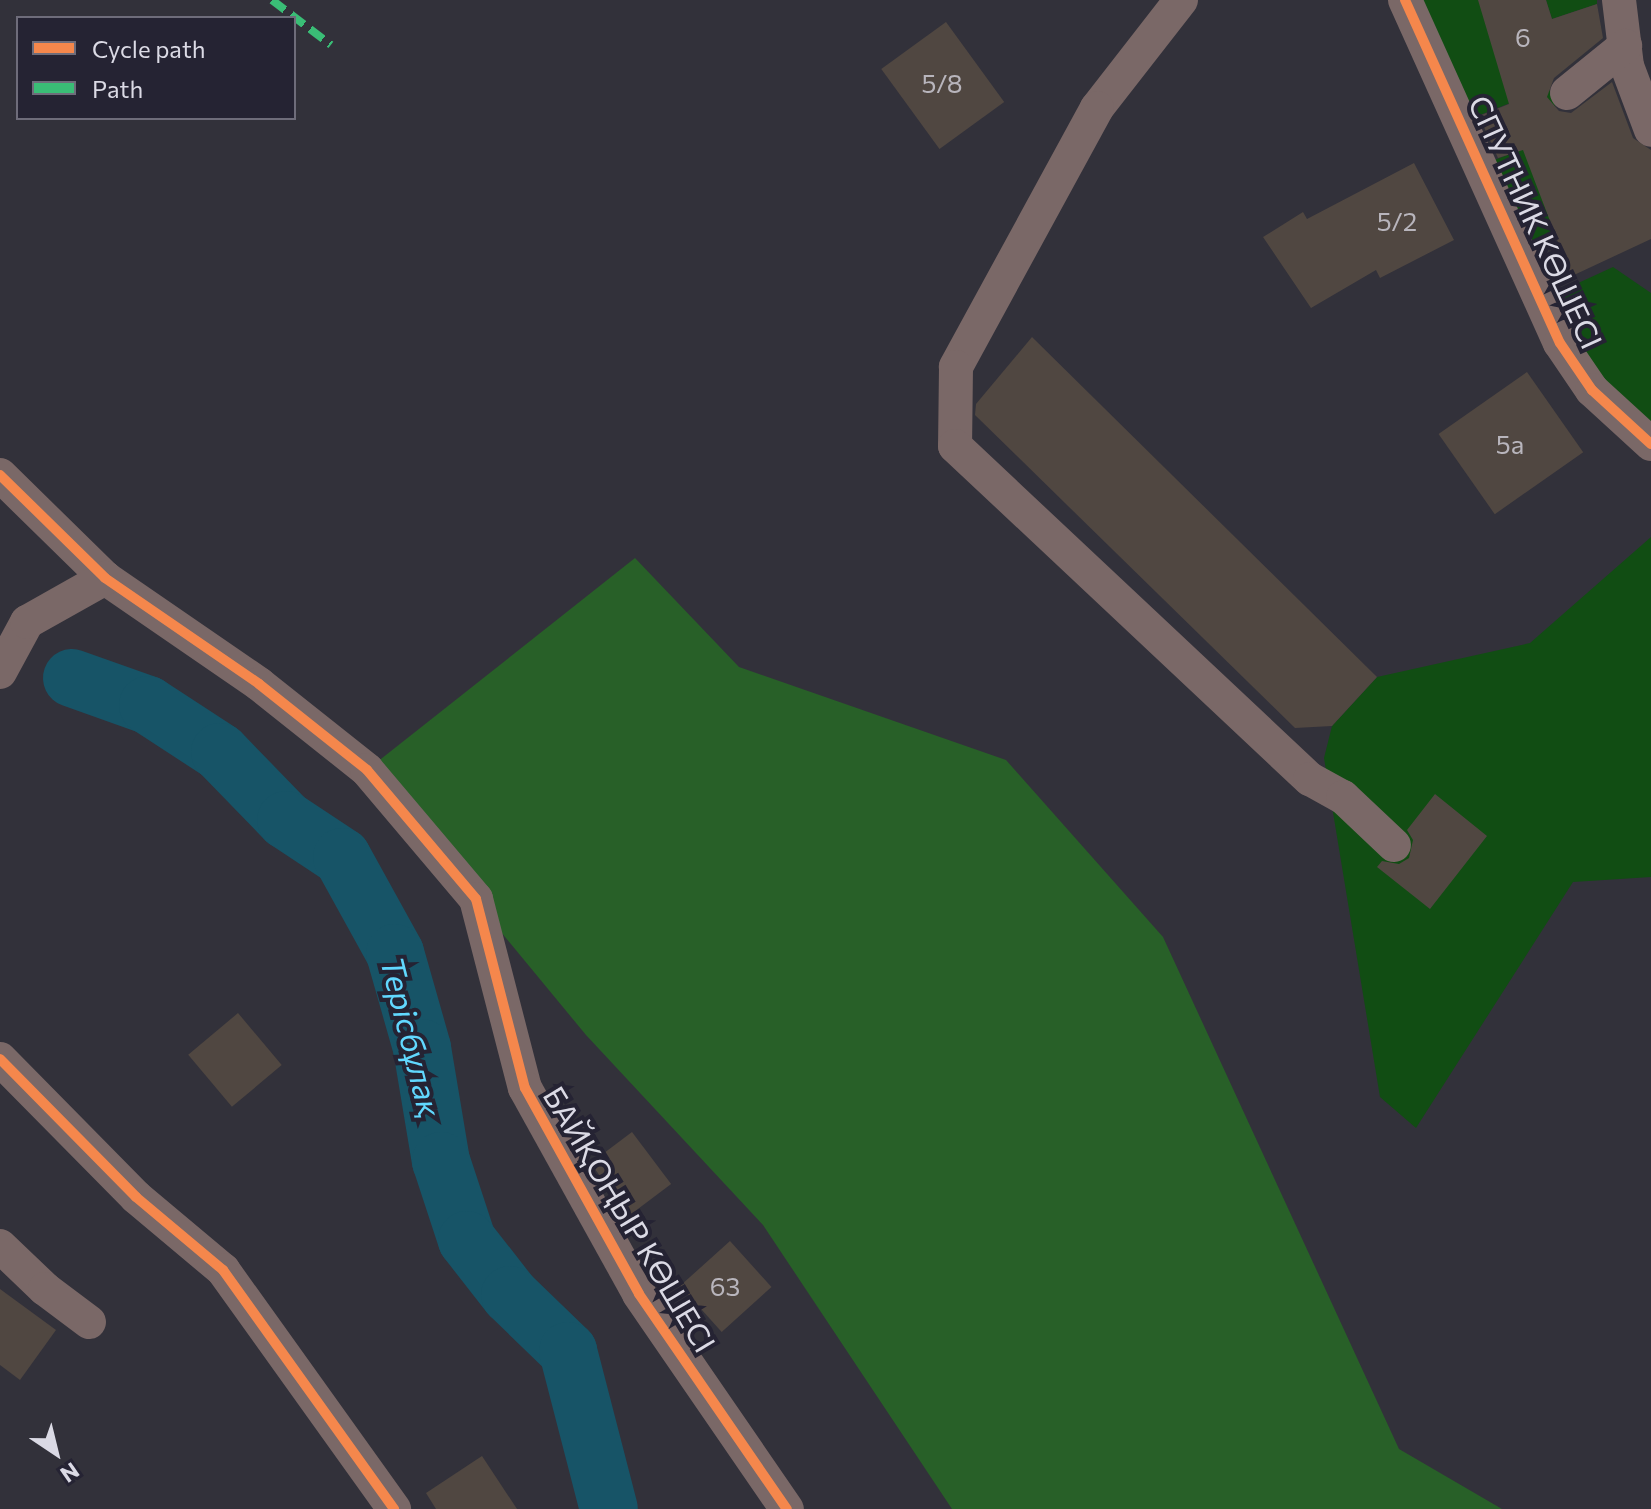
<!DOCTYPE html>
<html>
<head>
<meta charset="utf-8">
<style>
  body { margin:0 }
  #map { position:relative; width:1651px; height:1509px; overflow:hidden; background:#32313a; font-family:Commissioner,sans-serif }
  div>[style] { position:absolute }
  .green>* { inset:0; background:#114d13 }
  .forest>* { inset:0; background:#286028 }
  .river>* { height:58px; margin:-29px; padding:0 29px; transform-origin:29px; border-radius:29px; background:#175467 }
  .building>* { inset:0; background:#504741; transform-origin:0 0 }
  .minor>* { height:34px; margin:-17px; padding:0 17px; transform-origin:17px; border-radius:17px; background:#7a6867 }
  .quiet>* { height:8px; margin-top:-4px; transform-origin:0; background:repeating-linear-gradient(90deg,#3abd76 0 16px,transparent 0 24px) }
  .cycleway>* { height:10px; margin:-5px; padding:0 5px; transform-origin:5px; border-radius:5px; background:#f5874c }
  span { translate:-50% -50%; white-space:nowrap; text-align:center; line-height:1.15; -webkit-text-stroke:8px #252333; paint-order:stroke }
  .number-label { font-size:26px; color:#b8b5bc }
  .number-label span { -webkit-text-stroke-width:0 }
  .street-label { font-size:30px; color:#dbdae5 }
  .water-label { font-size:32px; color:#61d8ff; font-style:italic }
  .legend { position:absolute; left:16px; top:16px; width:280px; height:104px; box-sizing:border-box; background:#252333; border:2px solid #6e6c7a; margin:0; padding:10px 14px; list-style:none; font-size:24px; color:#dbdae5 }
  .legend li { display:flex; align-items:center; gap:16px; height:40px }
  .legend b { width:40px; border:2px solid #6e6c7a }
  .north { position:absolute; left:16px; top:1413px; width:80px; height:80px; -webkit-text-stroke:6px #252333; paint-order:stroke; rotate:145deg; font-size:22px; font-weight:700; line-height:32px; text-align:center; color:#dbdae5 }
  .north::after { content:''; display:block; margin:auto; width:28px; height:36px; background:#dbdae5; clip-path:polygon(50% 0,100% 100%,50% 72%,0 100%) }
</style>
</head>
<body>
<div id="map">
  <div class="green">
    <i style="clip-path:polygon(1415px 0,1478px 0,1549px 89px,1571px 152px,1557px 238px,1528px 250px,1486px 163px,1524px 149px,1525px 97px,1470px 119px)"></i>
    <i style="clip-path:polygon(1546px 0,1597px 0,1597px 4px,1552px 19px)"></i>
    <i style="clip-path:polygon(1613px 267px,1651px 293px,1651px 432px,1597px 380px,1550px 296px)"></i>
    <i style="clip-path:polygon(1651px 537px,1651px 877px,1573px 882px,1416px 1128px,1380px 1097px,1324px 758px,1332px 726px,1377px 677px,1530px 643px)"></i>
  </div>
  <div class="forest">
    <i style="clip-path:polygon(635px 558px,739px 667px,1006px 760px,1163px 937px,1399px 1449px,1502px 1509px,952px 1509px,763px 1225px,586px 1035px,367px 770px)"></i>
  </div>
  <div class="river">
    <i style="left:72px;top:678px;width:81px;rotate:19.6deg"></i>
    <i style="left:148px;top:705px;width:86px;rotate:33.1deg"></i>
    <i style="left:220px;top:752px;width:95px;rotate:45.9deg"></i>
    <i style="left:286px;top:820px;width:67px;rotate:33.5deg"></i>
    <i style="left:342px;top:857px;width:110px;rotate:61.1deg"></i>
    <i style="left:395px;top:953px;width:99px;rotate:74.1deg"></i>
    <i style="left:422px;top:1048px;width:115px;rotate:80.5deg"></i>
    <i style="left:441px;top:1161px;width:83px;rotate:71.8deg"></i>
    <i style="left:467px;top:1240px;width:70px;rotate:52deg"></i>
    <i style="left:510px;top:1295px;width:81px;rotate:44deg"></i>
    <i style="left:568px;top:1351px;width:163px;rotate:75.5deg"></i>
  </div>
  <div class="building">
    <i style="clip-path:polygon(1478px 0,1546px 0,1552px 19px,1597px 4px,1603px 38px,1554px 78px,1547px 97px,1559px 111px,1571px 113px,1612px 82px,1633px 138px,1651px 150px,1651px 239px,1559px 282px,1547px 257px,1561px 250px,1523px 150px,1498px 158px,1479px 116px,1509px 104px)"></i>
    <i style="left:946px;top:22px;width:99px;height:80px;rotate:54deg"></i>
    <i style="clip-path:polygon(1414px 163px,1454px 240px,1380px 278px,1376px 270px,1311px 308px,1263px 237px,1303px 212px,1307px 219px)"></i>
    <i style="clip-path:polygon(1032px 337px,1377px 677px,1332px 726px,1295px 728px,975px 415px,976px 404px)"></i>
    <i style="left:1527px;top:372px;width:98px;height:108px;rotate:55deg"></i>
    <i style="clip-path:polygon(1435px 794px,1487px 836px,1430px 909px,1377px 867px,1382px 861px,1399px 864px,1409px 858px,1413px 840px,1407px 830px)"></i>
    <i style="left:238px;top:1013px;width:68px;height:65px;rotate:50deg"></i>
    <i style="left:632px;top:1132px;width:65px;height:52px;rotate:53deg"></i>
    <i style="left:730px;top:1241px;width:62px;height:67px;rotate:48deg"></i>
    <i style="clip-path:polygon(0 1289px,56px 1330px,20px 1380px,0 1365px)"></i>
    <i style="clip-path:polygon(482px 1456px,517px 1509px,436px 1509px,426px 1493px)"></i>
  </div>
  <div class="minor">
    <i style="left:1181px;top:0;width:137px;rotate:127.9deg"></i>
    <i style="left:1097px;top:108px;width:295px;rotate:118.6deg"></i>
    <i style="left:956px;top:367px;width:79px;rotate:90.7deg"></i>
    <i style="left:955px;top:446px;width:487px;rotate:43.2deg"></i>
    <i style="left:1310px;top:779px;width:38px;rotate:29deg"></i>
    <i style="left:1343px;top:797px;width:70px;rotate:43.3deg"></i>
    <i style="left:1405px;top:0;width:376px;rotate:65.7deg"></i>
    <i style="left:1560px;top:343px;width:57px;rotate:55.8deg"></i>
    <i style="left:1592px;top:390px;width:80px;rotate:42.5deg"></i>
    <i style="left:1619px;top:0;width:66px;rotate:83.1deg"></i>
    <i style="left:1627px;top:66px;width:68px;rotate:69.4deg"></i>
    <i style="left:1567px;top:93px;width:75px;rotate:-39deg"></i>
    <i style="left:0;top:475px;width:147px;rotate:44.4deg"></i>
    <i style="left:105px;top:578px;width:187px;rotate:34.5deg"></i>
    <i style="left:259px;top:684px;width:138px;rotate:38.5deg"></i>
    <i style="left:367px;top:770px;width:169px;rotate:49.8deg"></i>
    <i style="left:476px;top:899px;width:195px;rotate:75.5deg"></i>
    <i style="left:525px;top:1088px;width:235px;rotate:61deg"></i>
    <i style="left:639px;top:1294px;width:261px;rotate:55.5deg"></i>
    <i style="left:0;top:672px;width:57px;rotate:-61.6deg"></i>
    <i style="left:27px;top:622px;width:90px;rotate:-29.4deg"></i>
    <i style="left:0;top:1059px;width:194px;rotate:45.4deg"></i>
    <i style="left:136px;top:1197px;width:114px;rotate:40deg"></i>
    <i style="left:223px;top:1270px;width:294px;rotate:54.4deg"></i>
    <i style="left:0;top:1246px;width:62px;rotate:43.7deg"></i>
    <i style="left:45px;top:1289px;width:55px;rotate:36.9deg"></i>
  </div>
  <div class="quiet">
    <i style="left:272px;top:0;width:74px;rotate:37.3deg"></i>
  </div>
  <div class="cycleway">
    <i style="left:1405px;top:0;width:376px;rotate:65.7deg"></i>
    <i style="left:1560px;top:343px;width:57px;rotate:55.8deg"></i>
    <i style="left:1592px;top:390px;width:80px;rotate:42.5deg"></i>
    <i style="left:0;top:475px;width:147px;rotate:44.4deg"></i>
    <i style="left:105px;top:578px;width:187px;rotate:34.5deg"></i>
    <i style="left:259px;top:684px;width:138px;rotate:38.5deg"></i>
    <i style="left:367px;top:770px;width:169px;rotate:49.8deg"></i>
    <i style="left:476px;top:899px;width:195px;rotate:75.5deg"></i>
    <i style="left:525px;top:1088px;width:235px;rotate:61deg"></i>
    <i style="left:639px;top:1294px;width:261px;rotate:55.5deg"></i>
    <i style="left:0;top:1059px;width:194px;rotate:45.4deg"></i>
    <i style="left:136px;top:1197px;width:114px;rotate:40deg"></i>
    <i style="left:223px;top:1270px;width:294px;rotate:54.4deg"></i>
  </div>
  <div class="number-label">
    <span style="left:1523px;top:37px">6</span>
    <span style="left:942px;top:83px">5/8</span>
    <span style="left:1397px;top:221px">5/2</span>
    <span style="left:1510px;top:444px">5а</span>
    <span style="left:725px;top:1286px">63</span>
  </div>
  <div class="street-label">
    <span style="left:1536px;top:222px;rotate:65deg">СПУТНИК КӨШЕСІ</span>
    <span style="left:630px;top:1219px;rotate:59deg">БАЙҚОҢЫР КӨШЕСІ</span>
  </div>
  <div class="water-label">
    <span style="left:412px;top:1037px;rotate:76deg">Терісбұлақ</span>
  </div>
  <ul class="legend">
  <li><b style="height:10px;background:#f5874c"></b>Cycle path</li>
  <li><b style="height:10px;background:#3abd76"></b>Path</li>
  </ul>
  <div class="north">N</div>
</div>
</body>
</html>
